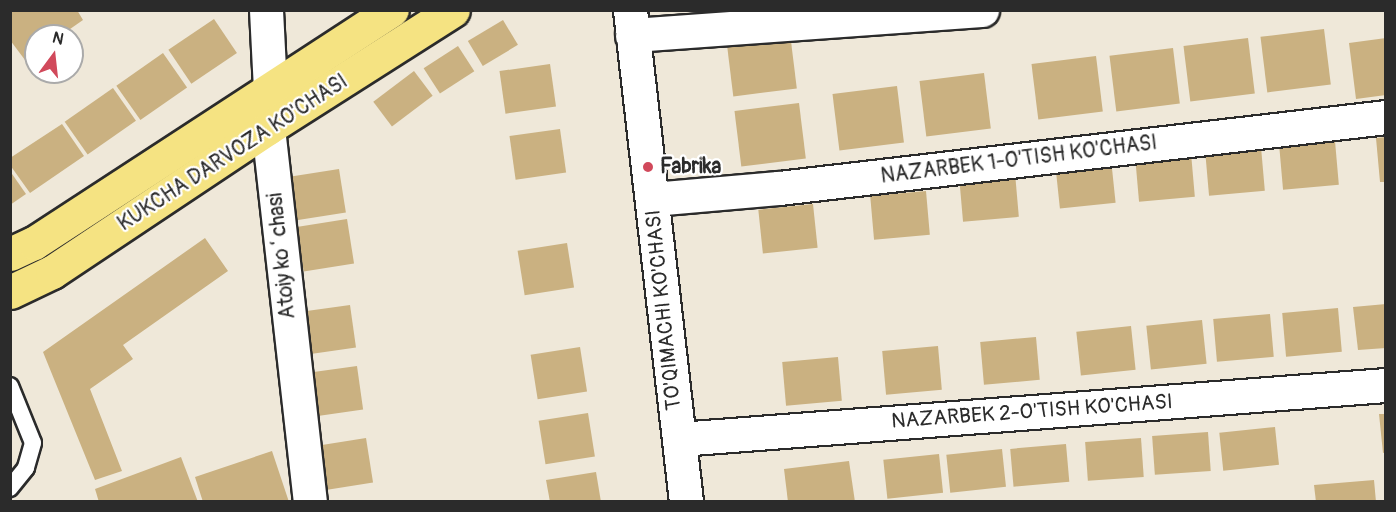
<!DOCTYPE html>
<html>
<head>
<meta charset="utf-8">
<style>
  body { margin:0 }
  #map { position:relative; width:1396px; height:512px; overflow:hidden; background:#efe8d9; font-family:Pangolin,sans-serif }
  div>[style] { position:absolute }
  .building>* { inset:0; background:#cab181; transform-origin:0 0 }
  .roads { filter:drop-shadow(2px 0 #2b2b2b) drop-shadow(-2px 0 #2b2b2b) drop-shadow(0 2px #2b2b2b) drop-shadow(0 -2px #2b2b2b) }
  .lane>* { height:16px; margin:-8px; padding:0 8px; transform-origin:8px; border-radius:8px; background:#fff }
  .street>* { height:33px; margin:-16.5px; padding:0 16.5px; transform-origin:16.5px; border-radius:16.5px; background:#fff }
  .secondary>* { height:33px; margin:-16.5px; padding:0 16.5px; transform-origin:16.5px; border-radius:16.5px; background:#fff }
  .primary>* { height:33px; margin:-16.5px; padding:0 16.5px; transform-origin:16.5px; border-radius:16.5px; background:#f5e382 }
  .dots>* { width:16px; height:16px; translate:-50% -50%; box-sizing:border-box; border:3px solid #fff; border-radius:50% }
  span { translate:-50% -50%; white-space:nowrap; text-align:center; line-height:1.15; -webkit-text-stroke:4.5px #fff; paint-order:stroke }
  .street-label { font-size:21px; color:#2b2b2b }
  .poi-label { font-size:21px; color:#2b2b2b; font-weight:700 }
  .left { translate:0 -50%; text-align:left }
  .frame { position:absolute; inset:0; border:12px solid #2b2b2b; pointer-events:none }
  .north { position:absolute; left:24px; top:24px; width:60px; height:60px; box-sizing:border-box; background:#fff; border:2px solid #aaa; border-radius:50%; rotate:15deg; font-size:16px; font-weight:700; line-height:24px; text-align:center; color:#2b2b2b }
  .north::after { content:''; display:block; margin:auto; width:21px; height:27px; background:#d1495b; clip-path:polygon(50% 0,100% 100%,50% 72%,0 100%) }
</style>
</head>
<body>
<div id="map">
  <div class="building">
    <i style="clip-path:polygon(10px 10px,77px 10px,83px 20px,60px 36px,36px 36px,36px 52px,25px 60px,10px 40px)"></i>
    <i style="left:214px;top:19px;width:41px;height:55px;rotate:56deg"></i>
    <i style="left:503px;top:20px;width:29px;height:41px;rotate:59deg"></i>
    <i style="left:1324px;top:29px;width:56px;height:64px;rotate:83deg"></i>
    <i style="left:790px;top:33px;width:56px;height:64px;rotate:83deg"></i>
    <i style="left:1248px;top:38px;width:56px;height:65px;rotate:83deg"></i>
    <i style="clip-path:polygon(1386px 38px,1386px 95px,1356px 99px,1349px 43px)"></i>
    <i style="left:458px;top:46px;width:30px;height:41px;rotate:57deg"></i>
    <i style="left:1173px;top:48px;width:56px;height:64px;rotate:83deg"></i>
    <i style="left:163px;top:53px;width:42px;height:57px;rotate:55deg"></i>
    <i style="left:1096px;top:56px;width:56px;height:65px;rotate:83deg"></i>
    <i style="left:550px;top:64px;width:43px;height:51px;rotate:82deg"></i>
    <i style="left:414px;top:71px;width:31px;height:51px;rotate:53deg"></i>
    <i style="left:984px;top:73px;width:56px;height:65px;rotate:83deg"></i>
    <i style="left:897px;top:86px;width:57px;height:65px;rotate:83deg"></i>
    <i style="left:113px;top:88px;width:40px;height:59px;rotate:55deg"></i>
    <i style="left:799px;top:103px;width:56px;height:65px;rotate:83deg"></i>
    <i style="clip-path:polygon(62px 124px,84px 156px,30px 193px,10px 165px,10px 158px)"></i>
    <i style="left:560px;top:129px;width:44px;height:51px;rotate:82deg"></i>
    <i style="clip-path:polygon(1386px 137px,1386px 182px,1380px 182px,1376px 138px)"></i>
    <i style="left:1335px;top:141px;width:44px;height:56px;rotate:85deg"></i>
    <i style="left:1261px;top:147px;width:44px;height:56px;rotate:85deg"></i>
    <i style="left:1191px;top:153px;width:44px;height:56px;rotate:85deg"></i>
    <i style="left:1111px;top:159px;width:44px;height:56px;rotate:84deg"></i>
    <i style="left:339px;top:169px;width:44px;height:50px;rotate:81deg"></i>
    <i style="clip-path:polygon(10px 171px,26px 194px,10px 205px)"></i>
    <i style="left:1015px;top:173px;width:44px;height:56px;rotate:85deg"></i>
    <i style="left:926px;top:191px;width:44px;height:56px;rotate:85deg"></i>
    <i style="left:813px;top:204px;width:44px;height:55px;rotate:84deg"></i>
    <i style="left:347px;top:219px;width:45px;height:51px;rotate:81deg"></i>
    <i style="clip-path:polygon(205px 238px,228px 271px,123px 345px,133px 359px,90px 389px,122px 471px,95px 480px,43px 352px)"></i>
    <i style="left:567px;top:243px;width:45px;height:50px;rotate:81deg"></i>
    <i style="clip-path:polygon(1386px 304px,1386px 348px,1358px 350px,1353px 307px)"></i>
    <i style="left:350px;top:305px;width:43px;height:51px;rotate:82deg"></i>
    <i style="left:1338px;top:308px;width:44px;height:56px;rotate:85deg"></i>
    <i style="left:1270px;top:314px;width:43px;height:57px;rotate:85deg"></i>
    <i style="left:1202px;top:320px;width:44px;height:56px;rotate:84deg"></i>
    <i style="left:1131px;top:326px;width:44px;height:55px;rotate:84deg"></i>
    <i style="left:1036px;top:337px;width:43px;height:56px;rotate:85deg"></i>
    <i style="left:938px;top:346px;width:44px;height:56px;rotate:85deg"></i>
    <i style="left:580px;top:347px;width:45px;height:50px;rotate:81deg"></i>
    <i style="left:838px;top:357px;width:44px;height:56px;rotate:85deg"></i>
    <i style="left:357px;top:366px;width:44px;height:51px;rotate:82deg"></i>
    <i style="left:588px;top:413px;width:44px;height:50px;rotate:81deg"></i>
    <i style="clip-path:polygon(1379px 414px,1386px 414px,1386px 452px,1383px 453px)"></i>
    <i style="left:1275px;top:427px;width:38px;height:56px;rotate:84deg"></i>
    <i style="left:1208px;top:432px;width:39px;height:56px;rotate:86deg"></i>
    <i style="left:366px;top:438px;width:45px;height:51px;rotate:81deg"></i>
    <i style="left:1141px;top:438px;width:39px;height:56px;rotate:86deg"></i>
    <i style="left:1066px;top:444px;width:38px;height:56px;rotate:85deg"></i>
    <i style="left:1002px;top:449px;width:38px;height:56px;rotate:84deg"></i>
    <i style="clip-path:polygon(272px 451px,289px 502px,203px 502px,195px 477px)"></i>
    <i style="left:939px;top:454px;width:39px;height:56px;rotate:84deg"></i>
    <i style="clip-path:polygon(181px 457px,198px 502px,99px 502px,95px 489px)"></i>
    <i style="clip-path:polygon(849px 461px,855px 502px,788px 502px,784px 469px)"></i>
    <i style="clip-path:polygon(596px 472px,601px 502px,550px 502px,546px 480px)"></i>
    <i style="clip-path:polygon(1374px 480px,1376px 502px,1316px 502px,1314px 485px)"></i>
  </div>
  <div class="roads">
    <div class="lane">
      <i style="left:10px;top:386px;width:61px;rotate:68deg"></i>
      <i style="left:33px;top:443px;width:26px;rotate:106deg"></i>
      <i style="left:26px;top:468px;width:26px;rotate:129deg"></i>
    </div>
    <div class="street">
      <i style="left:266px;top:10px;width:78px;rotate:87.1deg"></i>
      <i style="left:270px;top:88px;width:40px;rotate:92.9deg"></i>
      <i style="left:268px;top:128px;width:376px;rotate:83.6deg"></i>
      <i style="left:632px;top:35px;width:351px;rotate:-4.1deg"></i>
      <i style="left:652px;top:199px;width:127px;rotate:-5deg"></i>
      <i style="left:779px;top:188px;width:611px;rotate:-6.67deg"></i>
      <i style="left:679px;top:439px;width:709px;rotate:-4.37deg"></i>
    </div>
    <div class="secondary">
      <i style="left:630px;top:10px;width:495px;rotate:83.5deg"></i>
    </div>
    <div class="primary">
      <i style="left:10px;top:254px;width:26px;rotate:-25deg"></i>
      <i style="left:34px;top:243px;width:427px;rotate:-33.1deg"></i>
      <i style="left:10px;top:292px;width:47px;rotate:-25.5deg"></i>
      <i style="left:52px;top:272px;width:260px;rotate:-33.7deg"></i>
      <i style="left:268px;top:128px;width:219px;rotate:-32.5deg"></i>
    </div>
  </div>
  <div class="dots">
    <i style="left:648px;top:167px;background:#d1495b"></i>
  </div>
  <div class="street-label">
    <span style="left:233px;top:153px;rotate:-33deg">KUKCHA DARVOZA KO'CHASI</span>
    <span style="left:1019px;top:160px;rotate:-7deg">NAZARBEK 1-O'TISH KO'CHASI</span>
    <span style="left:282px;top:256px;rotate:-96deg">Atoiy koʻchasi</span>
    <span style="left:664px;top:310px;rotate:-96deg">TO'QIMACHI KO'CHASI</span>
    <span style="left:1032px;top:412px;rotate:-4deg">NAZARBEK 2-O'TISH KO'CHASI</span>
  </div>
  <div class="poi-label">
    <span class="left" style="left:660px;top:167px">Fabrika</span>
  </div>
  <div class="frame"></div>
  <div class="north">N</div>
</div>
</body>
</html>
